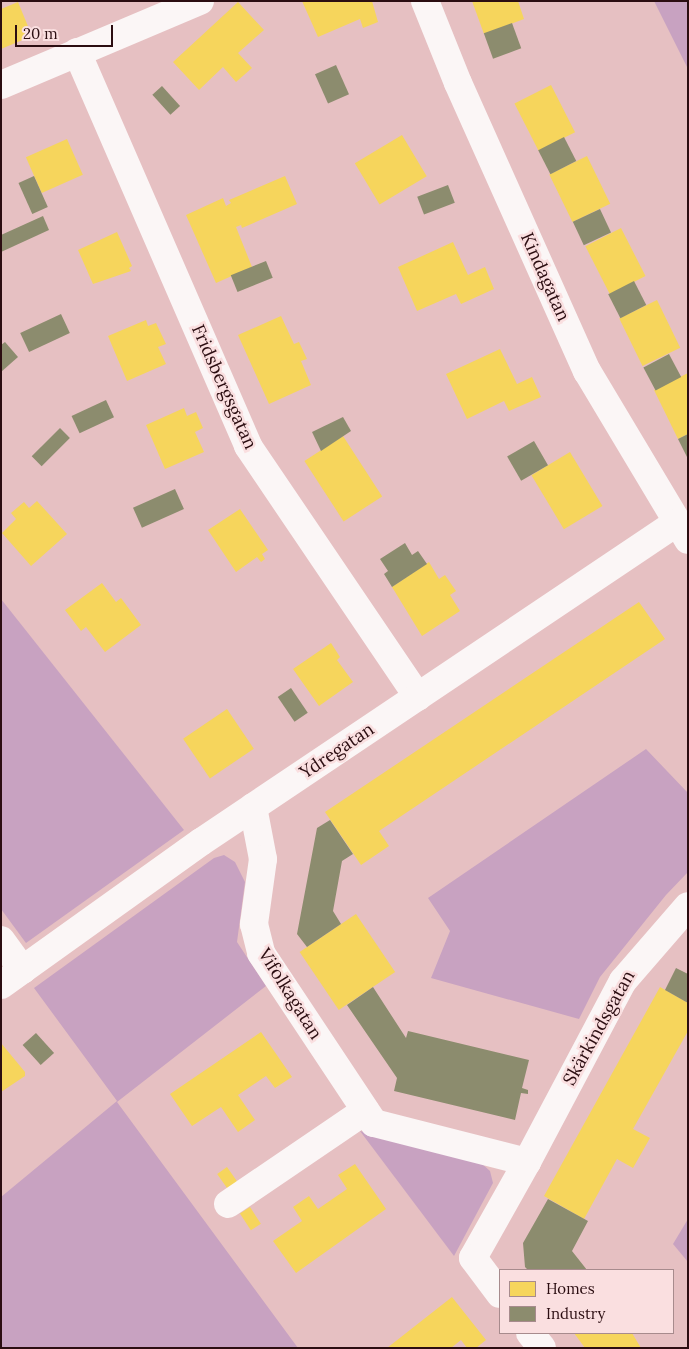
<!DOCTYPE html>
<html>
<head>
<meta charset="utf-8">
<style>
  body { margin:0 }
  #map { position:relative; width:689px; height:1349px; overflow:hidden; background:#e6c0c2; font-family:Lora,serif }
  div>[style] { position:absolute }
  .green>* { inset:0; background:#c8a2c1 }
  .homes>* { inset:0; background:#f6d55c; transform-origin:0 0 }
  .industry>* { inset:0; background:#8c8c6e; transform-origin:0 0 }
  .minor>* { height:28px; margin:-14px; padding:0 14px; transform-origin:14px; border-radius:14px; background:#fbf6f6 }
  span { translate:-50% -50%; white-space:nowrap; text-align:center; line-height:1.15; -webkit-text-stroke:5px #fadfe0; paint-order:stroke }
  .street-label { font-size:18px; color:#2b0d11 }
  .frame { position:absolute; inset:0; border:2px solid #2b0d11; pointer-events:none }
  .legend { position:absolute; left:499px; top:1269px; width:175px; height:65px; box-sizing:border-box; background:#fadfe0; border:1px solid #a78b8d; margin:0; padding:6px 9px; list-style:none; font-size:15px; color:#2b0d11 }
  .legend li { display:flex; align-items:center; gap:10px; height:25px }
  .legend b { width:25px; border:1px solid #a78b8d }
  .scale { position:absolute; left:15px; top:25px; width:98px; height:22px; box-sizing:border-box; border:2px solid #2b0d11; border-top:0; padding-left:6px; font-size:15px; line-height:18px; white-space:nowrap; color:#2b0d11; -webkit-text-stroke:4px #fadfe0; paint-order:stroke }
</style>
</head>
<body>
<div id="map">
  <div class="green">
    <i style="clip-path:polygon(654px 1px,688px 1px,688px 69px)"></i>
    <i style="clip-path:polygon(1px 599px,184px 830px,26px 943px,1px 909px)"></i>
    <i style="clip-path:polygon(646px 749px,688px 793px,688px 872px,666px 895px,600px 977px,579px 1019px,431px 978px,450px 931px,428px 898px)"></i>
    <i style="clip-path:polygon(224px 855px,235px 862px,245px 882px,237px 942px,266px 986px,117px 1102px,298px 1348px,1px 1348px,1px 1197px,117px 1101px,34px 988px,214px 858px)"></i>
    <i style="clip-path:polygon(360px 1131px,480px 1162px,490px 1171px,493px 1183px,454px 1256px)"></i>
    <i style="clip-path:polygon(688px 1219px,688px 1262px,673px 1244px)"></i>
  </div>
  <div class="homes">
    <i style="clip-path:polygon(302px 1px,372px 1px,378px 22px,363px 28px,360px 19px,318px 37px)"></i>
    <i style="clip-path:polygon(472px 1px,518px 1px,524px 19px,484px 34px)"></i>
    <i style="clip-path:polygon(18px 2px,32px 36px,1px 49px,1px 9px)"></i>
    <i style="clip-path:polygon(238px 2px,264px 30px,238px 53px,252px 68px,236px 82px,223px 67px,199px 90px,173px 62px)"></i>
    <i style="left:551px;top:85px;width:53px;height:41px;rotate:63deg"></i>
    <i style="left:402px;top:135px;width:48px;height:55px;rotate:59deg"></i>
    <i style="left:67px;top:139px;width:39px;height:45px;rotate:66deg"></i>
    <i style="left:587px;top:156px;width:53px;height:42px;rotate:64deg"></i>
    <i style="clip-path:polygon(285px 176px,297px 204px,242px 228px,241px 225px,236px 227px,252px 267px,216px 283px,186px 215px,223px 198px,226px 206px,231px 203px,229px 200px)"></i>
    <i style="left:621px;top:228px;width:54px;height:40px;rotate:63deg"></i>
    <i style="clip-path:polygon(117px 232px,132px 266px,129px 268px,131px 271px,93px 284px,78px 250px)"></i>
    <i style="clip-path:polygon(453px 242px,468px 275px,485px 267px,494px 289px,461px 304px,456px 294px,417px 311px,398px 267px)"></i>
    <i style="left:657px;top:300px;width:53px;height:42px;rotate:64deg"></i>
    <i style="clip-path:polygon(281px 316px,294px 344px,299px 342px,307px 359px,301px 361px,311px 385px,269px 404px,238px 335px)"></i>
    <i style="clip-path:polygon(146px 320px,148px 326px,156px 323px,166px 344px,158px 347px,166px 364px,127px 381px,108px 336px)"></i>
    <i style="clip-path:polygon(500px 349px,517px 384px,532px 377px,541px 397px,509px 411px,504px 401px,467px 419px,446px 374px)"></i>
    <i style="clip-path:polygon(688px 373px,688px 434px,678px 439px,654px 390px)"></i>
    <i style="clip-path:polygon(184px 408px,187px 416px,196px 412px,203px 428px,195px 432px,204px 452px,165px 469px,146px 425px)"></i>
    <i style="left:343px;top:436px;width:72px;height:46px;rotate:57deg"></i>
    <i style="left:570px;top:452px;width:63px;height:45px;rotate:59deg"></i>
    <i style="clip-path:polygon(37px 501px,67px 534px,31px 566px,2px 533px,16px 519px,11px 513px,24px 502px,29px 508px)"></i>
    <i style="clip-path:polygon(240px 509px,268px 550px,262px 554px,265px 559px,261px 562px,257px 557px,236px 572px,208px 530px)"></i>
    <i style="clip-path:polygon(429px 562px,439px 579px,445px 575px,456px 591px,450px 595px,460px 611px,422px 636px,392px 587px)"></i>
    <i style="clip-path:polygon(102px 583px,116px 602px,121px 598px,141px 625px,105px 652px,86px 627px,81px 631px,65px 610px)"></i>
    <i style="clip-path:polygon(639px 602px,665px 639px,379px 831px,389px 846px,361px 865px,325px 812px)"></i>
    <i style="clip-path:polygon(331px 643px,340px 657px,337px 660px,353px 682px,319px 706px,293px 669px)"></i>
    <i style="left:227px;top:709px;width:48px;height:53px;rotate:56deg"></i>
    <i style="left:356px;top:914px;width:70px;height:68px;rotate:56deg"></i>
    <i style="clip-path:polygon(660px 987px,688px 1003px,688px 1031px,633px 1129px,650px 1138px,633px 1168px,617px 1159px,584px 1219px,544px 1196px)"></i>
    <i style="clip-path:polygon(261px 1032px,292px 1077px,275px 1088px,266px 1076px,238px 1095px,255px 1120px,238px 1132px,221px 1107px,192px 1126px,170px 1094px)"></i>
    <i style="clip-path:polygon(1px 1043px,25px 1072px,25px 1076px,1px 1092px)"></i>
    <i style="clip-path:polygon(355px 1164px,386px 1209px,296px 1273px,273px 1241px,302px 1221px,293px 1207px,309px 1196px,318px 1209px,347px 1189px,338px 1175px)"></i>
    <i style="left:227px;top:1167px;width:19px;height:12px;rotate:55deg"></i>
    <i style="left:250px;top:1207px;width:20px;height:12px;rotate:57deg"></i>
    <i style="clip-path:polygon(452px 1297px,486px 1340px,476px 1348px,467px 1348px,461px 1340px,451px 1348px,387px 1348px)"></i>
    <i style="clip-path:polygon(574px 1333px,632px 1333px,641px 1348px,585px 1348px)"></i>
  </div>
  <div class="industry">
    <i style="left:512px;top:23px;width:27px;height:30px;rotate:70deg"></i>
    <i style="left:336px;top:65px;width:32px;height:23px;rotate:66deg"></i>
    <i style="left:162px;top:86px;width:27px;height:13px;rotate:48deg"></i>
    <i style="left:564px;top:137px;width:27px;height:29px;rotate:63deg"></i>
    <i style="left:34px;top:176px;width:34px;height:17px;rotate:66deg"></i>
    <i style="left:448px;top:185px;width:19px;height:33px;rotate:69deg"></i>
    <i style="left:600px;top:209px;width:26px;height:30px;rotate:65deg"></i>
    <i style="clip-path:polygon(43px 216px,49px 230px,1px 252px,1px 235px)"></i>
    <i style="left:266px;top:261px;width:18px;height:38px;rotate:68deg"></i>
    <i style="left:634px;top:281px;width:27px;height:29px;rotate:63deg"></i>
    <i style="left:61px;top:314px;width:21px;height:45px;rotate:65deg"></i>
    <i style="clip-path:polygon(5px 342px,18px 357px,1px 372px,1px 345px)"></i>
    <i style="left:669px;top:354px;width:26px;height:29px;rotate:62deg"></i>
    <i style="left:106px;top:400px;width:19px;height:38px;rotate:65deg"></i>
    <i style="clip-path:polygon(343px 417px,351px 431px,321px 451px,312px 432px)"></i>
    <i style="left:60px;top:428px;width:14px;height:40px;rotate:45deg"></i>
    <i style="clip-path:polygon(688px 434px,688px 459px,678px 439px)"></i>
    <i style="left:534px;top:441px;width:28px;height:31px;rotate:60deg"></i>
    <i style="left:175px;top:489px;width:22px;height:46px;rotate:66deg"></i>
    <i style="clip-path:polygon(405px 543px,412px 555px,418px 551px,427px 564px,392px 587px,384px 574px,388px 571px,380px 559px)"></i>
    <i style="left:291px;top:688px;width:30px;height:16px;rotate:56deg"></i>
    <i style="clip-path:polygon(330px 820px,353px 854px,342px 861px,333px 911px,341px 924px,307px 947px,297px 934px,317px 828px)"></i>
    <i style="clip-path:polygon(676px 968px,688px 974px,688px 1003px,665px 990px)"></i>
    <i style="clip-path:polygon(373px 987px,406px 1038px,408px 1031px,529px 1060px,522px 1088px,528px 1090px,528px 1094px,521px 1093px,515px 1120px,394px 1091px,397px 1078px,347px 1005px)"></i>
    <i style="left:36px;top:1033px;width:27px;height:18px;rotate:48deg"></i>
    <i style="clip-path:polygon(548px 1199px,588px 1221px,572px 1251px,587px 1270px,528px 1270px,525px 1267px,523px 1243px)"></i>
  </div>
  <div class="minor">
    <i style="left:425px;top:1px;width:88px;rotate:68.1deg"></i>
    <i style="left:458px;top:83px;width:316px;rotate:65.9deg"></i>
    <i style="left:587px;top:371px;width:197px;rotate:59.1deg"></i>
    <i style="left:77px;top:52px;width:430px;rotate:66.5deg"></i>
    <i style="left:248px;top:446px;width:303px;rotate:55.9deg"></i>
    <i style="left:1px;top:85px;width:216px;rotate:-22.9deg"></i>
    <i style="left:253px;top:807px;width:53px;rotate:79.1deg"></i>
    <i style="left:263px;top:859px;width:66px;rotate:97.9deg"></i>
    <i style="left:254px;top:924px;width:30px;rotate:76deg"></i>
    <i style="left:261px;top:953px;width:204px;rotate:56.4deg"></i>
    <i style="left:374px;top:1123px;width:158px;rotate:14.3deg"></i>
    <i style="left:527px;top:1162px;width:110px;rotate:119.4deg"></i>
    <i style="left:473px;top:1258px;width:45px;rotate:53.1deg"></i>
    <i style="left:1px;top:940px;width:37px;rotate:54deg"></i>
    <i style="left:1px;top:985px;width:246px;rotate:-35.6deg"></i>
    <i style="left:201px;top:842px;width:572px;rotate:-33.88deg"></i>
    <i style="left:527px;top:1162px;width:205px;rotate:-62.1deg"></i>
    <i style="left:623px;top:981px;width:99px;rotate:-49.1deg"></i>
    <i style="left:228px;top:1204px;width:166px;rotate:-34.2deg"></i>
    <i style="left:530px;top:1333px;width:19px;rotate:51deg"></i>
  </div>
  <div class="street-label">
    <span style="left:545px;top:277px;rotate:66deg">Kindagatan</span>
    <span style="left:224px;top:387px;rotate:66deg">Fridsbergsgatan</span>
    <span style="left:337px;top:751px;rotate:-34deg">Ydregatan</span>
    <span style="left:290px;top:994px;rotate:58deg">Vifolkagatan</span>
    <span style="left:599px;top:1028px;rotate:-61deg">Skärkindsgatan</span>
  </div>
  <div class="frame"></div>
  <ul class="legend">
  <li><b style="height:14px;background:#f6d55c"></b>Homes</li>
  <li><b style="height:14px;background:#8c8c6e"></b>Industry</li>
  </ul>
  <div class="scale">20 m</div>
</div>
</body>
</html>
